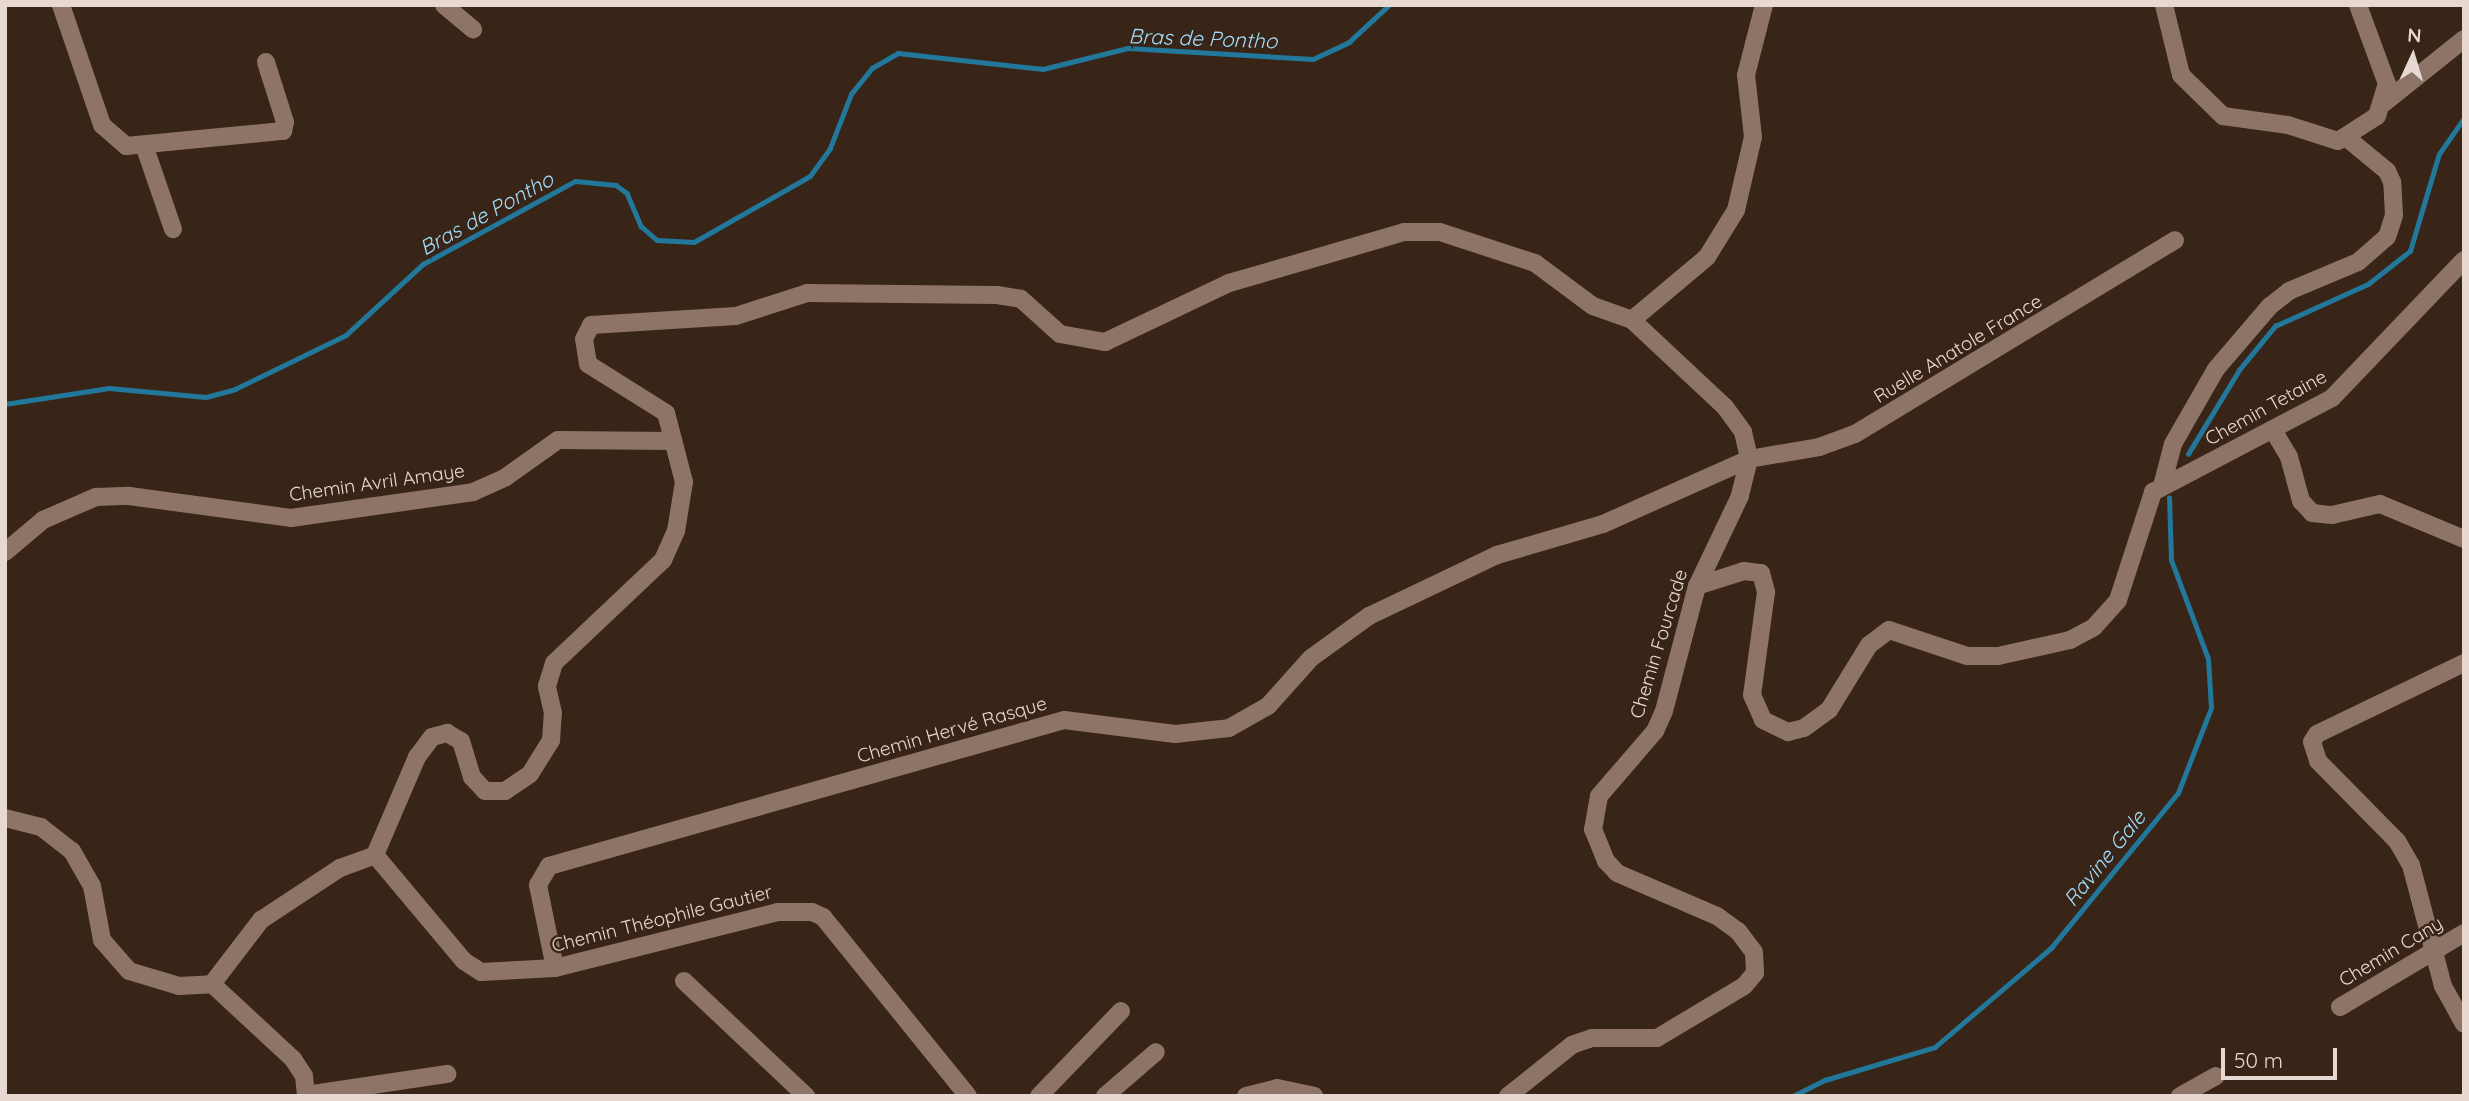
<!DOCTYPE html>
<html>
<head>
<meta charset="utf-8">
<style>
  body { margin:0 }
  #map { position:relative; width:2469px; height:1101px; overflow:hidden; background:#392418; font-family:Quicksand,sans-serif }
  div>[style] { position:absolute }
  .stream>* { height:4.5px; margin:-2.25px; padding:0 2.25px; transform-origin:2.25px; border-radius:2.25px; background:#22789a }
  .minor>* { height:18px; margin:-9px; padding:0 9px; transform-origin:9px; border-radius:9px; background:#8d7466 }
  span { translate:-50% -50%; white-space:nowrap; text-align:center; line-height:1.15; -webkit-text-stroke:5px #392418; paint-order:stroke }
  .street-label { font-size:19px; color:#e7d9d1 }
  .water-label { font-size:21px; color:#a0defb; font-style:italic }
  .frame { position:absolute; inset:0; border:7px solid #e7d9d1; pointer-events:none }
  .north { position:absolute; left:2378px; top:21px; width:70px; height:70px; -webkit-text-stroke:5px #392418; paint-order:stroke; rotate:4deg; font-size:19px; font-weight:700; line-height:28px; text-align:center; color:#e7d9d1 }
  .north::after { content:''; display:block; margin:auto; width:24px; height:32px; background:#e7d9d1; clip-path:polygon(50% 0,100% 100%,50% 72%,0 100%) }
  .scale { position:absolute; left:2221px; top:1048px; width:116px; height:32px; box-sizing:border-box; border:4px solid #e7d9d1; border-top:0; padding-left:9px; font-size:21px; line-height:24px; white-space:nowrap; color:#e7d9d1; -webkit-text-stroke:5px #392418; paint-order:stroke }
</style>
</head>
<body>
<div id="map">
  <div class="stream">
    <i style="left:5px;top:404px;width:105px;rotate:-8.7deg"></i>
    <i style="left:109px;top:388px;width:97px;rotate:5.3deg"></i>
    <i style="left:206px;top:397px;width:30px;rotate:-15deg"></i>
    <i style="left:235px;top:389px;width:123px;rotate:-25.9deg"></i>
    <i style="left:346px;top:335px;width:105px;rotate:-42.7deg"></i>
    <i style="left:423px;top:264px;width:173px;rotate:-28.6deg"></i>
    <i style="left:575px;top:181px;width:41px;rotate:5.6deg"></i>
    <i style="left:616px;top:185px;width:14px;rotate:36deg"></i>
    <i style="left:627px;top:193px;width:36px;rotate:67deg"></i>
    <i style="left:641px;top:226px;width:21px;rotate:41deg"></i>
    <i style="left:657px;top:240px;width:37px;rotate:3deg"></i>
    <i style="left:694px;top:242px;width:133px;rotate:-29.6deg"></i>
    <i style="left:810px;top:176px;width:34px;rotate:-54deg"></i>
    <i style="left:830px;top:148px;width:58px;rotate:-68.7deg"></i>
    <i style="left:851px;top:94px;width:33px;rotate:-51deg"></i>
    <i style="left:872px;top:68px;width:30px;rotate:-30deg"></i>
    <i style="left:898px;top:53px;width:146px;rotate:6.3deg"></i>
    <i style="left:1043px;top:69px;width:88px;rotate:-13.9deg"></i>
    <i style="left:1128px;top:48px;width:185px;rotate:3.4deg"></i>
    <i style="left:1313px;top:59px;width:40px;rotate:-25deg"></i>
    <i style="left:1349px;top:42px;width:54px;rotate:-42.8deg"></i>
    <i style="left:2188px;top:454px;width:98px;rotate:-58.7deg"></i>
    <i style="left:2239px;top:370px;width:57px;rotate:-50.7deg"></i>
    <i style="left:2275px;top:326px;width:102px;rotate:-24.3deg"></i>
    <i style="left:2368px;top:284px;width:53px;rotate:-38.2deg"></i>
    <i style="left:2410px;top:251px;width:101px;rotate:-73.4deg"></i>
    <i style="left:2439px;top:154px;width:44px;rotate:-55.2deg"></i>
    <i style="left:1793px;top:1096px;width:36px;rotate:-27deg"></i>
    <i style="left:1825px;top:1080px;width:115px;rotate:-16.7deg"></i>
    <i style="left:1935px;top:1047px;width:153px;rotate:-40.5deg"></i>
    <i style="left:2051px;top:948px;width:200px;rotate:-50.7deg"></i>
    <i style="left:2178px;top:793px;width:91px;rotate:-68.8deg"></i>
    <i style="left:2211px;top:708px;width:49px;rotate:-93.5deg"></i>
    <i style="left:2208px;top:659px;width:106px;rotate:-110.5deg"></i>
    <i style="left:2171px;top:560px;width:62px;rotate:-91.8deg"></i>
  </div>
  <div class="minor">
    <i style="left:61px;top:5px;width:127px;rotate:71.1deg"></i>
    <i style="left:102px;top:125px;width:32px;rotate:41deg"></i>
    <i style="left:126px;top:146px;width:158px;rotate:-5.5deg"></i>
    <i style="left:283px;top:131px;width:9px;rotate:-77deg"></i>
    <i style="left:285px;top:122px;width:63px;rotate:-107.6deg"></i>
    <i style="left:444px;top:5px;width:38px;rotate:40deg"></i>
    <i style="left:2164px;top:5px;width:72px;rotate:76.3deg"></i>
    <i style="left:2181px;top:75px;width:59px;rotate:44.3deg"></i>
    <i style="left:2223px;top:116px;width:66px;rotate:7.9deg"></i>
    <i style="left:2288px;top:125px;width:52px;rotate:17.7deg"></i>
    <i style="left:2338px;top:141px;width:46px;rotate:-32.7deg"></i>
    <i style="left:2377px;top:116px;width:34px;rotate:-73deg"></i>
    <i style="left:2387px;top:84px;width:84px;rotate:-110.2deg"></i>
    <i style="left:2384px;top:103px;width:102px;rotate:-38.7deg"></i>
    <i style="left:144px;top:145px;width:89px;rotate:71deg"></i>
    <i style="left:1632px;top:320px;width:98px;rotate:-40deg"></i>
    <i style="left:1707px;top:257px;width:55px;rotate:-58.3deg"></i>
    <i style="left:1736px;top:210px;width:75px;rotate:-76.9deg"></i>
    <i style="left:1753px;top:137px;width:62px;rotate:-96.4deg"></i>
    <i style="left:1746px;top:75px;width:72px;rotate:-75.6deg"></i>
    <i style="left:2273px;top:430px;width:31px;rotate:59deg"></i>
    <i style="left:2289px;top:457px;width:46px;rotate:74.7deg"></i>
    <i style="left:2301px;top:501px;width:16px;rotate:47deg"></i>
    <i style="left:2312px;top:513px;width:20px;rotate:6deg"></i>
    <i style="left:2332px;top:515px;width:49px;rotate:-12.9deg"></i>
    <i style="left:2380px;top:504px;width:91px;rotate:22.6deg"></i>
    <i style="left:2162px;top:486px;width:43px;rotate:-75.3deg"></i>
    <i style="left:2173px;top:444px;width:86px;rotate:-60.2deg"></i>
    <i style="left:2216px;top:369px;width:83px;rotate:-49.4deg"></i>
    <i style="left:2270px;top:306px;width:24px;rotate:-38deg"></i>
    <i style="left:2289px;top:291px;width:75px;rotate:-22.8deg"></i>
    <i style="left:2358px;top:262px;width:38px;rotate:-41deg"></i>
    <i style="left:2387px;top:237px;width:23px;rotate:-72deg"></i>
    <i style="left:2394px;top:215px;width:33px;rotate:-93deg"></i>
    <i style="left:2392px;top:182px;width:12px;rotate:-114deg"></i>
    <i style="left:2387px;top:171px;width:50px;rotate:-140.6deg"></i>
    <i style="left:5px;top:552px;width:50px;rotate:-40.1deg"></i>
    <i style="left:43px;top:520px;width:58px;rotate:-23.5deg"></i>
    <i style="left:96px;top:497px;width:33px;rotate:-2deg"></i>
    <i style="left:129px;top:496px;width:163px;rotate:7.7deg"></i>
    <i style="left:291px;top:518px;width:184px;rotate:-8.1deg"></i>
    <i style="left:473px;top:492px;width:36px;rotate:-24deg"></i>
    <i style="left:506px;top:477px;width:64px;rotate:-35.4deg"></i>
    <i style="left:558px;top:440px;width:115px;rotate:0.5deg"></i>
    <i style="left:1697px;top:586px;width:49px;rotate:-17.7deg"></i>
    <i style="left:1744px;top:571px;width:17px;rotate:7deg"></i>
    <i style="left:1761px;top:573px;width:20px;rotate:75deg"></i>
    <i style="left:1766px;top:592px;width:104px;rotate:97.7deg"></i>
    <i style="left:1752px;top:695px;width:27px;rotate:66deg"></i>
    <i style="left:1763px;top:720px;width:28px;rotate:26deg"></i>
    <i style="left:1788px;top:732px;width:16px;rotate:-14deg"></i>
    <i style="left:1804px;top:728px;width:31px;rotate:-36deg"></i>
    <i style="left:1829px;top:710px;width:76px;rotate:-58.4deg"></i>
    <i style="left:1869px;top:645px;width:25px;rotate:-37deg"></i>
    <i style="left:1889px;top:630px;width:82px;rotate:18.4deg"></i>
    <i style="left:1967px;top:656px;width:31px"></i>
    <i style="left:1998px;top:656px;width:74px;rotate:-12.5deg"></i>
    <i style="left:2070px;top:640px;width:27px;rotate:-28deg"></i>
    <i style="left:2094px;top:627px;width:36px;rotate:-48deg"></i>
    <i style="left:2118px;top:600px;width:114px;rotate:-72deg"></i>
    <i style="left:2153px;top:492px;width:202px;rotate:-27.7deg"></i>
    <i style="left:2332px;top:398px;width:191px;rotate:-46.3deg"></i>
    <i style="left:2464px;top:663px;width:163px;rotate:154.2deg"></i>
    <i style="left:2317px;top:734px;width:9px;rotate:122deg"></i>
    <i style="left:2312px;top:742px;width:20px;rotate:72deg"></i>
    <i style="left:2318px;top:761px;width:112px;rotate:45.4deg"></i>
    <i style="left:2397px;top:841px;width:28px;rotate:60deg"></i>
    <i style="left:2411px;top:865px;width:125px;rotate:75.2deg"></i>
    <i style="left:2443px;top:986px;width:43px;rotate:61.1deg"></i>
    <i style="left:5px;top:818px;width:37px;rotate:14deg"></i>
    <i style="left:41px;top:827px;width:39px;rotate:38deg"></i>
    <i style="left:72px;top:851px;width:40px;rotate:60.3deg"></i>
    <i style="left:92px;top:886px;width:55px;rotate:79.5deg"></i>
    <i style="left:102px;top:940px;width:41px;rotate:48.9deg"></i>
    <i style="left:129px;top:971px;width:52px;rotate:16.7deg"></i>
    <i style="left:179px;top:986px;width:33px;rotate:-3deg"></i>
    <i style="left:212px;top:984px;width:81px;rotate:-52.6deg"></i>
    <i style="left:261px;top:920px;width:95px;rotate:-33.4deg"></i>
    <i style="left:340px;top:868px;width:37px;rotate:-20deg"></i>
    <i style="left:375px;top:855px;width:107px;rotate:-66.8deg"></i>
    <i style="left:417px;top:757px;width:25px;rotate:-53deg"></i>
    <i style="left:432px;top:737px;width:16px;rotate:-15deg"></i>
    <i style="left:447px;top:733px;width:16px;rotate:30deg"></i>
    <i style="left:461px;top:741px;width:38px;rotate:73deg"></i>
    <i style="left:472px;top:777px;width:19px;rotate:47deg"></i>
    <i style="left:485px;top:791px;width:20px"></i>
    <i style="left:505px;top:791px;width:30px;rotate:-34deg"></i>
    <i style="left:530px;top:774px;width:40px;rotate:-58deg"></i>
    <i style="left:551px;top:740px;width:27px;rotate:-86deg"></i>
    <i style="left:553px;top:713px;width:28px;rotate:-103deg"></i>
    <i style="left:547px;top:686px;width:24px;rotate:-73deg"></i>
    <i style="left:554px;top:663px;width:150px;rotate:-43.4deg"></i>
    <i style="left:663px;top:560px;width:32px;rotate:-66deg"></i>
    <i style="left:676px;top:531px;width:50px;rotate:-80.7deg"></i>
    <i style="left:684px;top:482px;width:71px;rotate:-104.6deg"></i>
    <i style="left:666px;top:413px;width:92px;rotate:-147.9deg"></i>
    <i style="left:588px;top:364px;width:25px;rotate:-99deg"></i>
    <i style="left:584px;top:339px;width:16px;rotate:-63deg"></i>
    <i style="left:591px;top:325px;width:145px;rotate:-3.6deg"></i>
    <i style="left:736px;top:316px;width:75px;rotate:-17.9deg"></i>
    <i style="left:807px;top:293px;width:190px;rotate:0.6deg"></i>
    <i style="left:997px;top:295px;width:24px;rotate:9deg"></i>
    <i style="left:1021px;top:299px;width:52px;rotate:41.9deg"></i>
    <i style="left:1060px;top:334px;width:46px;rotate:10.1deg"></i>
    <i style="left:1105px;top:342px;width:137px;rotate:-25.4deg"></i>
    <i style="left:1229px;top:283px;width:182px;rotate:-16.2deg"></i>
    <i style="left:1404px;top:232px;width:36px"></i>
    <i style="left:1440px;top:232px;width:100px;rotate:18.1deg"></i>
    <i style="left:1535px;top:263px;width:72px;rotate:36.6deg"></i>
    <i style="left:1593px;top:306px;width:41px;rotate:19.7deg"></i>
    <i style="left:1632px;top:320px;width:127px;rotate:43.1deg"></i>
    <i style="left:1725px;top:407px;width:31px;rotate:54deg"></i>
    <i style="left:1743px;top:432px;width:28px;rotate:77deg"></i>
    <i style="left:1749px;top:459px;width:38px;rotate:104deg"></i>
    <i style="left:1740px;top:496px;width:100px;rotate:115.5deg"></i>
    <i style="left:1697px;top:586px;width:129px;rotate:104.8deg"></i>
    <i style="left:1664px;top:711px;width:22px;rotate:114deg"></i>
    <i style="left:1655px;top:731px;width:86px;rotate:130.7deg"></i>
    <i style="left:1599px;top:796px;width:34px;rotate:100deg"></i>
    <i style="left:1593px;top:829px;width:35px;rotate:68deg"></i>
    <i style="left:1606px;top:861px;width:16px;rotate:47deg"></i>
    <i style="left:1617px;top:873px;width:109px;rotate:23.3deg"></i>
    <i style="left:1717px;top:916px;width:26px;rotate:36deg"></i>
    <i style="left:1738px;top:931px;width:26px;rotate:53deg"></i>
    <i style="left:1754px;top:952px;width:21px;rotate:87deg"></i>
    <i style="left:1755px;top:973px;width:17px;rotate:130deg"></i>
    <i style="left:1744px;top:986px;width:101px;rotate:149.1deg"></i>
    <i style="left:1657px;top:1038px;width:65px;rotate:180deg"></i>
    <i style="left:1592px;top:1038px;width:21px;rotate:161deg"></i>
    <i style="left:1572px;top:1045px;width:82px;rotate:141.4deg"></i>
    <i style="left:375px;top:855px;width:138px;rotate:50deg"></i>
    <i style="left:464px;top:961px;width:20px;rotate:33deg"></i>
    <i style="left:481px;top:972px;width:74px;rotate:-3.1deg"></i>
    <i style="left:555px;top:968px;width:230px;rotate:-14.1deg"></i>
    <i style="left:778px;top:912px;width:34px"></i>
    <i style="left:812px;top:912px;width:12px;rotate:24deg"></i>
    <i style="left:823px;top:917px;width:230px;rotate:51deg"></i>
    <i style="left:555px;top:968px;width:85px;rotate:-101.6deg"></i>
    <i style="left:538px;top:885px;width:22px;rotate:-60deg"></i>
    <i style="left:549px;top:866px;width:535px;rotate:-15.83deg"></i>
    <i style="left:1064px;top:720px;width:112px;rotate:7.2deg"></i>
    <i style="left:1175px;top:734px;width:54px;rotate:-6.3deg"></i>
    <i style="left:1229px;top:728px;width:45px;rotate:-29.4deg"></i>
    <i style="left:1268px;top:706px;width:64px;rotate:-48.1deg"></i>
    <i style="left:1311px;top:658px;width:72px;rotate:-35.9deg"></i>
    <i style="left:1369px;top:616px;width:142px;rotate:-25.5deg"></i>
    <i style="left:1497px;top:555px;width:110px;rotate:-16.3deg"></i>
    <i style="left:1603px;top:524px;width:160px;rotate:-24deg"></i>
    <i style="left:1749px;top:459px;width:71px;rotate:-9.7deg"></i>
    <i style="left:1819px;top:447px;width:38px;rotate:-20deg"></i>
    <i style="left:1855px;top:434px;width:374px;rotate:-31.2deg"></i>
    <i style="left:684px;top:981px;width:168px;rotate:43.3deg"></i>
    <i style="left:212px;top:984px;width:110px;rotate:42.8deg"></i>
    <i style="left:293px;top:1059px;width:20px;rotate:57deg"></i>
    <i style="left:304px;top:1076px;width:20px;rotate:84deg"></i>
    <i style="left:2340px;top:1007px;width:144px;rotate:-30.8deg"></i>
    <i style="left:306px;top:1095px;width:143px;rotate:-8.5deg"></i>
    <i style="left:1039px;top:1096px;width:118px;rotate:-46deg"></i>
    <i style="left:1105px;top:1096px;width:67px;rotate:-40.8deg"></i>
    <i style="left:1246px;top:1096px;width:32px;rotate:-14deg"></i>
    <i style="left:1277px;top:1088px;width:38px;rotate:12deg"></i>
    <i style="left:2180px;top:1096px;width:41px;rotate:-29.1deg"></i>
  </div>
  <div class="street-label">
    <span style="left:1958px;top:349px;rotate:-31deg">Ruelle Anatole France</span>
    <span style="left:2266px;top:408px;rotate:-29deg">Chemin Tetaine</span>
    <span style="left:377px;top:483px;rotate:-8deg">Chemin Avril Amaye</span>
    <span style="left:1659px;top:644px;rotate:-73deg">Chemin Fourcade</span>
    <span style="left:952px;top:730px;rotate:-16deg">Chemin Hervé Rasque</span>
    <span style="left:662px;top:919px;rotate:-14deg">Chemin Théophile Gautier</span>
    <span style="left:2391px;top:952px;rotate:-31deg">Chemin Cany</span>
  </div>
  <div class="water-label">
    <span style="left:1203px;top:38px;rotate:2deg">Bras de Pontho</span>
    <span style="left:486px;top:213px;rotate:-29deg">Bras de Pontho</span>
    <span style="left:2104px;top:858px;rotate:-51deg">Ravine Gale</span>
  </div>
  <div class="frame"></div>
  <div class="north">N</div>
  <div class="scale">50 m</div>
</div>
</body>
</html>
